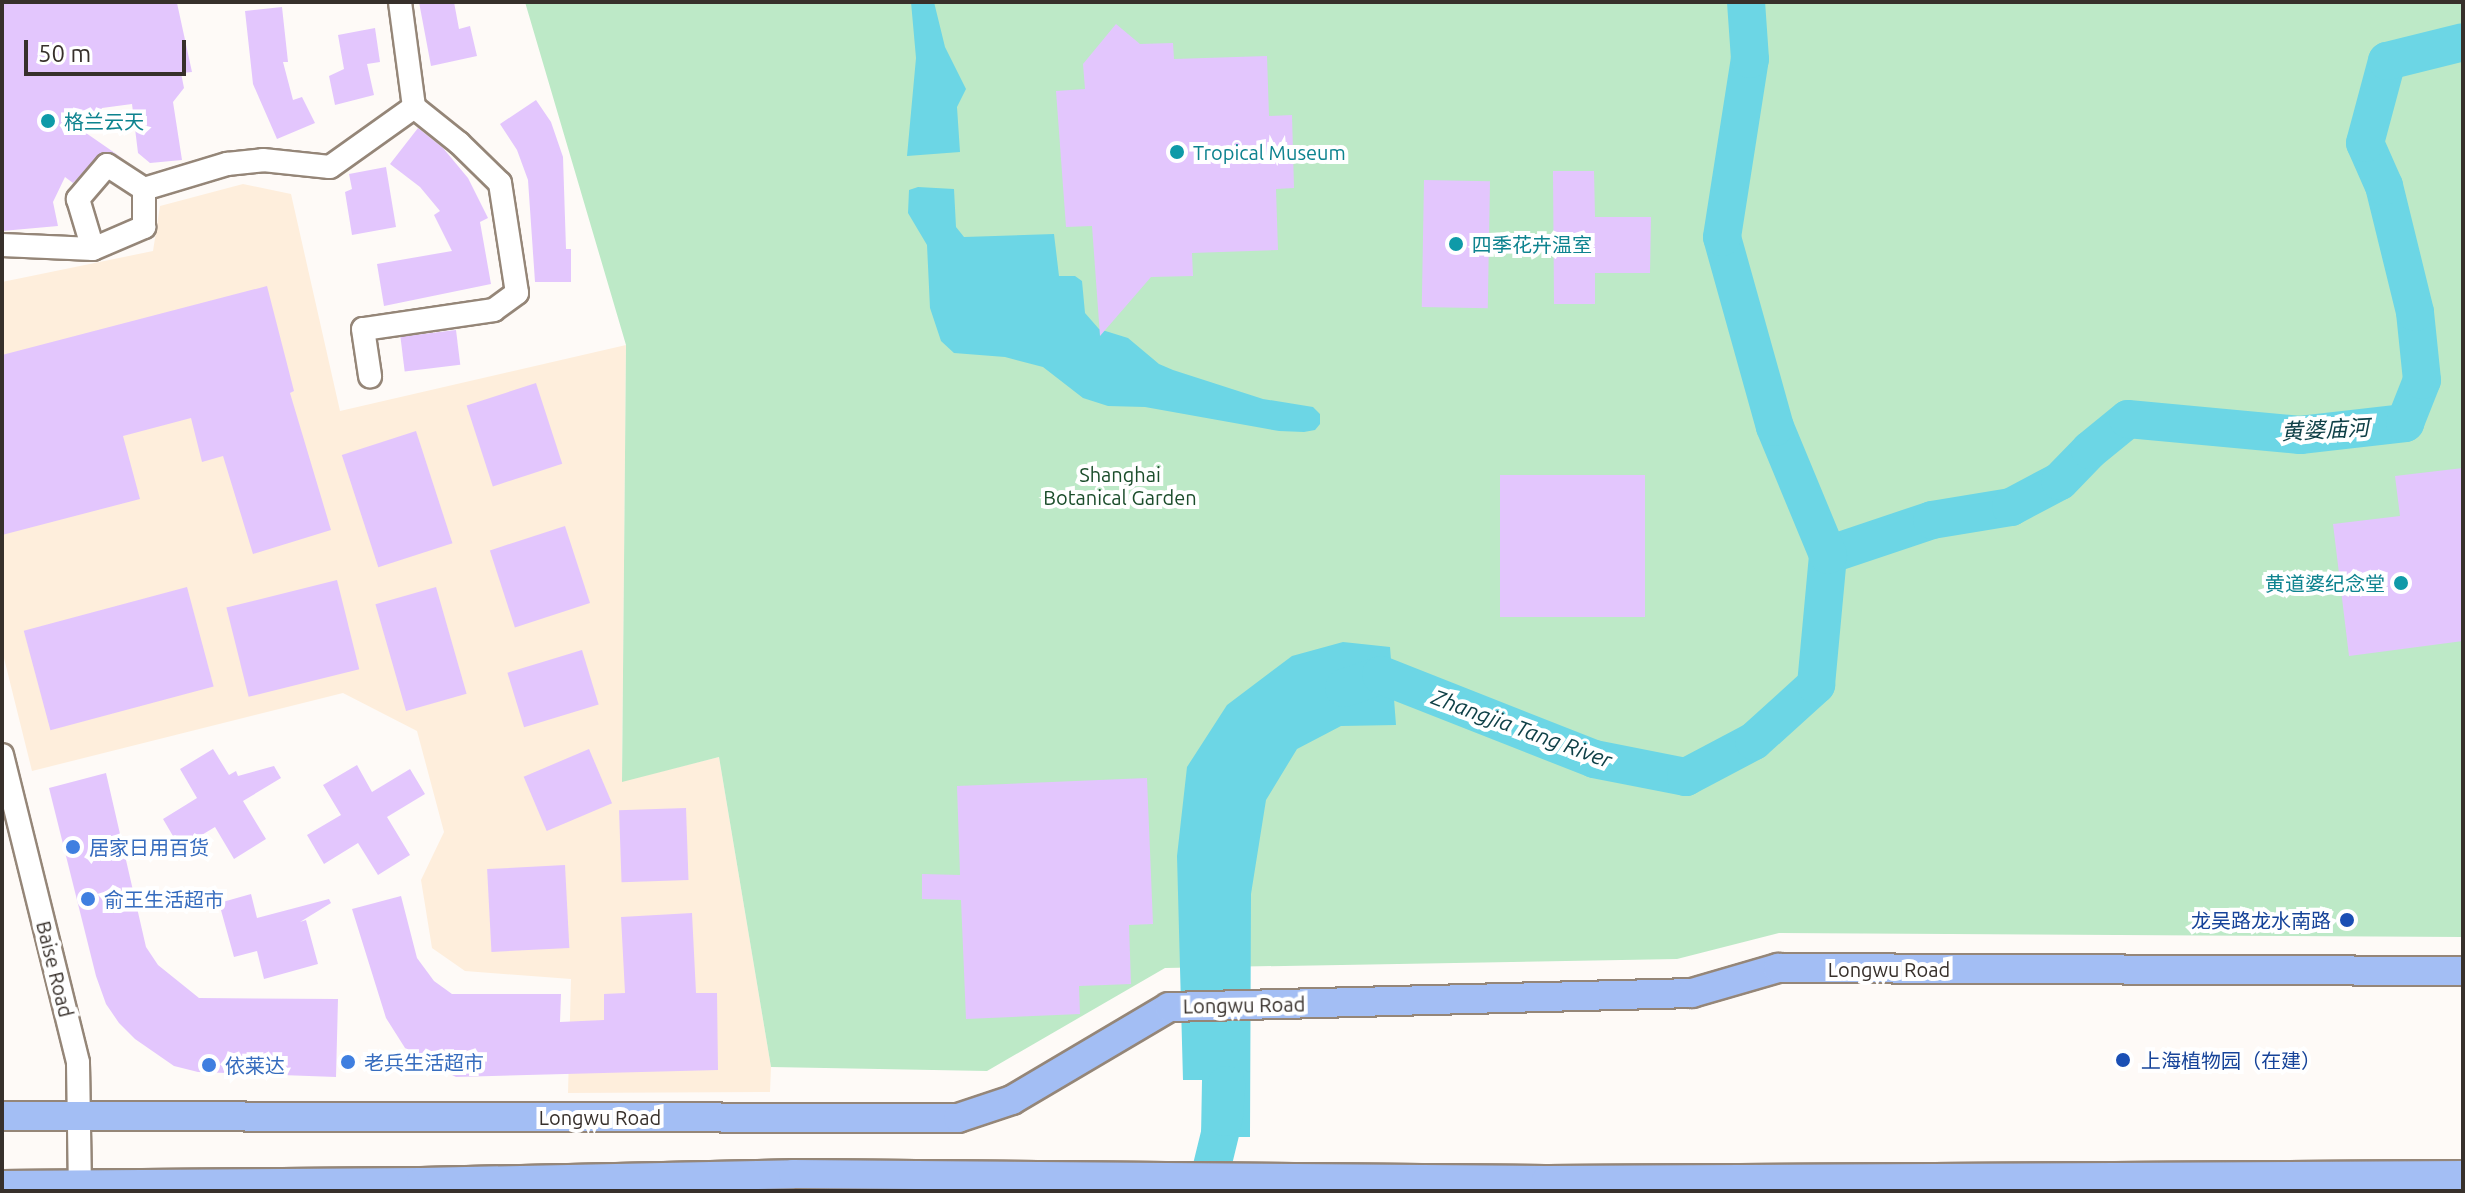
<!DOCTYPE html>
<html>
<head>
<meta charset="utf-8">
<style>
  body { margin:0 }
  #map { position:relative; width:2465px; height:1193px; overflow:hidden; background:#fefaf7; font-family:Ubuntu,"Noto Sans SC",sans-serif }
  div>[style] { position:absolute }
  .commercial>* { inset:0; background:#feeedc }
  .green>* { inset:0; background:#bde9c7 }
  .water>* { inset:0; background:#6cd6e5 }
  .river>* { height:38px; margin:-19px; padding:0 19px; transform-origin:19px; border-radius:19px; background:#6cd6e5 }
  .building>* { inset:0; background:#e3c6fd; transform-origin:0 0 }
  .roads { filter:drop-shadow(2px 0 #958678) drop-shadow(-2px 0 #958678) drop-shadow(0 2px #958678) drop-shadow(0 -2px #958678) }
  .minor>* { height:22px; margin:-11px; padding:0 11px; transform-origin:11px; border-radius:11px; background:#fff }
  .major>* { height:28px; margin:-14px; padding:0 14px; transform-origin:14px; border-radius:14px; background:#a3bef4 }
  .dots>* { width:22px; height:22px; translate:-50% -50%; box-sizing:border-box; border:4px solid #fff; border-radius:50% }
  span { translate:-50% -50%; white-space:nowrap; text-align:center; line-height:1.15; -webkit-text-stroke:8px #fff; paint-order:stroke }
  .culture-label { font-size:20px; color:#0d838f }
  .left { translate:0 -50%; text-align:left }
  .right { translate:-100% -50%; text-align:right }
  .park-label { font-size:20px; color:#1b4d2b }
  .shop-label { font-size:20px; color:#366cbe }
  .transit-label { font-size:20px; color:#164399 }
  .street-label { font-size:20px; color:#37302b }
  .water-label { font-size:22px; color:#0f4047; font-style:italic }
  .frame { position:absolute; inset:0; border:4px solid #37302b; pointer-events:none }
  .scale { position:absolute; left:24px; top:40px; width:162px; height:36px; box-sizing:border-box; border:4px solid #37302b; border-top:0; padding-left:10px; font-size:24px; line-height:28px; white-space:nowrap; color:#37302b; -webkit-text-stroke:6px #fff; paint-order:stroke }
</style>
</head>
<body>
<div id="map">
  <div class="commercial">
    <i style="clip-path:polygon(243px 184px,291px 194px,340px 411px,626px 345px,622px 781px,719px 757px,771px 1067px,770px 1092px,568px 1093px,571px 979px,465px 971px,432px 948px,421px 880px,444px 832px,417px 731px,343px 693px,32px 771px,2px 650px,2px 282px,153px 251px,160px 206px)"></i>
  </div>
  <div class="green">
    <i style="clip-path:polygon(525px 2px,2463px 2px,2463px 937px,1779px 933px,1677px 959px,1165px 968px,987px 1071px,771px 1067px,719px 757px,622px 782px,626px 345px)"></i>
  </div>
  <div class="water">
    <i style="clip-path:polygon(911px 2px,934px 2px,945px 47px,966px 89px,957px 107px,960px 152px,907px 156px,916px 58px)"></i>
    <i style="clip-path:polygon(918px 187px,954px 189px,956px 227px,964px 237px,1054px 234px,1059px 276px,1075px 276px,1082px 281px,1085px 313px,1099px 329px,1128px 338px,1159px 364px,1173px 370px,1263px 399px,1313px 407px,1320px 414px,1320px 424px,1315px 430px,1304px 432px,1279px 431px,1145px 407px,1108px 406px,1083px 398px,1043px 367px,1005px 357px,954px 353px,941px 341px,930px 308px,927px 245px,908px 213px,909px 190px)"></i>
    <i style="clip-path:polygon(1343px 642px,1390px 647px,1396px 725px,1341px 726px,1297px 749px,1266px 800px,1251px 894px,1250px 1137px,1201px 1137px,1202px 1080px,1183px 1080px,1177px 856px,1187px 767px,1227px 705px,1292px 656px)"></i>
  </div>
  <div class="river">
    <i style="left:1828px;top:555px;width:110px;rotate:-18.6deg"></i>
    <i style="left:1932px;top:520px;width:80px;rotate:-9.3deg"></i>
    <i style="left:2011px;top:507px;width:55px;rotate:-28deg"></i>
    <i style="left:2060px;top:481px;width:43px;rotate:-45.9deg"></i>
    <i style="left:2090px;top:450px;width:49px;rotate:-39.2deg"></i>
    <i style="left:2128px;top:419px;width:173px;rotate:5.3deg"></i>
    <i style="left:2300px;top:435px;width:106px;rotate:-6.5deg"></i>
    <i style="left:2405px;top:423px;width:46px;rotate:-68.4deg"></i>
    <i style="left:2422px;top:380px;width:68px;rotate:-95.9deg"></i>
    <i style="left:2415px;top:312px;width:130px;rotate:-103.8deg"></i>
    <i style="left:2384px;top:186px;width:47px;rotate:-113.8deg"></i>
    <i style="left:2365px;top:143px;width:85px;rotate:-75deg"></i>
    <i style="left:2387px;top:61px;width:78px;rotate:-14deg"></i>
    <i style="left:1344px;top:688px;width:39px;rotate:-19deg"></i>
    <i style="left:1381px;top:675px;width:229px;rotate:21.5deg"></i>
    <i style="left:1594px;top:759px;width:94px;rotate:11.1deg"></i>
    <i style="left:1686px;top:777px;width:77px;rotate:-27.9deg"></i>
    <i style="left:1754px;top:741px;width:84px;rotate:-42.1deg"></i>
    <i style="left:1816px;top:685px;width:131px;rotate:-84.7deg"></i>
    <i style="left:1828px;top:555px;width:139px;rotate:-112.5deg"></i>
    <i style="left:1775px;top:427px;width:197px;rotate:-105.6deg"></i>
    <i style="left:1722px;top:237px;width:180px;rotate:-81.1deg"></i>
    <i style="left:1750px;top:59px;width:57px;rotate:-94deg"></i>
    <i style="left:1206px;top:1191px;width:76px;rotate:-76.3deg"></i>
    <i style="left:1224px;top:1117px;width:32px;rotate:-86deg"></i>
  </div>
  <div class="building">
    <i style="clip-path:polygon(2px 2px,177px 3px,192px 72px,181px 73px,184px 88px,173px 102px,182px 160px,150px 163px,138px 153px,132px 104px,102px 108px,86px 133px,125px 160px,114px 153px,102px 152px,73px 183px,65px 177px,53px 202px,58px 226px,2px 231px)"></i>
    <i style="clip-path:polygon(419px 2px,454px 2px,459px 29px,470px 26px,477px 56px,431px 66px)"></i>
    <i style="clip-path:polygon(282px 7px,288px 62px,283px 62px,293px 100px,302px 97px,315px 123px,277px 139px,253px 84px,245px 11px)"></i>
    <i style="clip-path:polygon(1116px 24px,1140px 44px,1173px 43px,1174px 59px,1267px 56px,1269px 116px,1292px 115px,1294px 188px,1276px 189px,1278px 250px,1192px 253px,1193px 276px,1151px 277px,1100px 336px,1092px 226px,1066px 227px,1056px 91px,1085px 89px,1083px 64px)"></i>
    <i style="clip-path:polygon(375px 28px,380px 62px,367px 64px,374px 95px,335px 105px,329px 76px,344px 69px,338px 35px)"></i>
    <i style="clip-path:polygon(536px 100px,551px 122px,563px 157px,566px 249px,571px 249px,571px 282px,535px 282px,528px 180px,517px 150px,500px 124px)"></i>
    <i style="clip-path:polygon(418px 128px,443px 148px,468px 178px,488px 218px,480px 222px,491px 284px,384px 306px,377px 264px,452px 251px,434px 215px,440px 211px,420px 187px,390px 164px)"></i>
    <i style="clip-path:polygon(386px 167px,396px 227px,352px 235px,345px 192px,352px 189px,349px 174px)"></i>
    <i style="clip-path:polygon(1553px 171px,1594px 171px,1595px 217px,1651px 217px,1650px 273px,1595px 273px,1595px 304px,1554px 304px)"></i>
    <i style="left:1424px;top:180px;width:66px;height:127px;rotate:1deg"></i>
    <i style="clip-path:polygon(267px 286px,294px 391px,290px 393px,331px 530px,253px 554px,223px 456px,202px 462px,191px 418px,123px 436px,140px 499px,2px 535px,2px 355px)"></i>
    <i style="left:456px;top:330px;width:35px;height:56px;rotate:83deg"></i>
    <i style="left:536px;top:383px;width:85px;height:73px;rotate:72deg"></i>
    <i style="left:416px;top:431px;width:118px;height:78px;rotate:72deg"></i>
    <i style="clip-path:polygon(2463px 468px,2463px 641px,2349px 656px,2333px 524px,2400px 516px,2395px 476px)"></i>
    <i style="left:1645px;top:475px;width:142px;height:145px;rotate:90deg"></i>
    <i style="left:565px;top:526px;width:81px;height:79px;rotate:72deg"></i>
    <i style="left:337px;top:580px;width:92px;height:114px;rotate:76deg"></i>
    <i style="left:187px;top:587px;width:103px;height:169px;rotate:75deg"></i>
    <i style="left:436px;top:587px;width:111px;height:63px;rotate:74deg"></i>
    <i style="left:582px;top:650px;width:57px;height:78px;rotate:73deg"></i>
    <i style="clip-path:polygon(213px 749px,229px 775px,236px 771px,238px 776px,274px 766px,281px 778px,243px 801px,266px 839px,234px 859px,215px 827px,180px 848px,163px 819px,197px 798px,180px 769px)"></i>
    <i style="left:589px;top:749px;width:59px;height:71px;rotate:67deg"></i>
    <i style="clip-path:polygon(357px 765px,372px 792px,410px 769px,425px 794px,387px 817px,410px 855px,378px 875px,358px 843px,324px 864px,307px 835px,341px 815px,323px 785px)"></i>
    <i style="clip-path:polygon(106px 773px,146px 947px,158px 965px,199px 998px,338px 999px,336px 1077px,198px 1072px,174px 1066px,135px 1039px,119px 1023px,106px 1004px,96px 976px,49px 788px)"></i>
    <i style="clip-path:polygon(1147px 778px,1153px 924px,1129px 925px,1131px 984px,1079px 986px,1080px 1014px,966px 1019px,961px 900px,922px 899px,922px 874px,960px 875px,957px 786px)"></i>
    <i style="left:686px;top:808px;width:72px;height:67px;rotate:88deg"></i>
    <i style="left:565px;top:865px;width:83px;height:78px;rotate:87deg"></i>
    <i style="clip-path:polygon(251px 894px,257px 918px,329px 899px,331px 903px,300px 922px,306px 920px,318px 964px,264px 979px,257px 951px,234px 957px,219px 903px)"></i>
    <i style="clip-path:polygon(401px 896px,417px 958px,434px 981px,452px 994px,561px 994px,560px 1022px,604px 1020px,604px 994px,625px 993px,621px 917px,692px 913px,696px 993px,717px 993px,718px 1070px,456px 1077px,434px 1066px,405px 1048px,386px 1018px,352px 909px)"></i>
  </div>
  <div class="roads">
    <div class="minor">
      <i style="left:400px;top:2px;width:106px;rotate:82.4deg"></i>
      <i style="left:144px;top:189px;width:87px;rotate:-16.8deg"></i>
      <i style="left:227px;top:164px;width:36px;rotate:-6deg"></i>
      <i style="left:263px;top:160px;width:67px;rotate:6deg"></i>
      <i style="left:330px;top:167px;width:103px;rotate:-35.5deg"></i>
      <i style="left:414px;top:107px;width:58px;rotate:38.7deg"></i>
      <i style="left:459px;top:143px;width:57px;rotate:44.3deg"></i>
      <i style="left:500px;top:183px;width:111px;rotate:81.2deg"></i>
      <i style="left:517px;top:293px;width:29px;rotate:144deg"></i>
      <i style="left:494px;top:310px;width:132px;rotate:171.7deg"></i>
      <i style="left:363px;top:329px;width:48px;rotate:81.5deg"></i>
      <i style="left:2px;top:245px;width:91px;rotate:2.5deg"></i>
      <i style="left:93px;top:249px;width:56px;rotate:-23.3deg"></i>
      <i style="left:144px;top:227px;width:38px;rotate:-90deg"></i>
      <i style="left:144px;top:189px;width:44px;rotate:-147deg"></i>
      <i style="left:107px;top:165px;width:45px;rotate:130.5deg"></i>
      <i style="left:78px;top:199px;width:52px;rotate:73.3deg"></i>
      <i style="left:2px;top:755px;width:317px;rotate:76.1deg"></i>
      <i style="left:78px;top:1063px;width:123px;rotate:89.1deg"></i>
    </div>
    <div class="major">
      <i style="left:2px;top:1116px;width:956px;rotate:0.12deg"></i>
      <i style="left:958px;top:1118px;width:57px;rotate:-18.4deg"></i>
      <i style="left:1012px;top:1100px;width:182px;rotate:-30.6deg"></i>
      <i style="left:1169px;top:1007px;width:523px;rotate:-1.53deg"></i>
      <i style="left:1692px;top:993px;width:90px;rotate:-16.2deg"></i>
      <i style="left:1778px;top:968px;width:685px;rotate:0.25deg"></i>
      <i style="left:2px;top:1185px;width:419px;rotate:-0.4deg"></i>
      <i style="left:421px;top:1182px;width:372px;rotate:-1.2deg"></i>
      <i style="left:793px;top:1174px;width:753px;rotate:0.46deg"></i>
      <i style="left:1546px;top:1180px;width:917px;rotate:-0.31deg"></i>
    </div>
  </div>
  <div class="dots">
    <i style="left:48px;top:121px;background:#0f9aa8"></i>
    <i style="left:1177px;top:152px;background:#0f9aa8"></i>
    <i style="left:1456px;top:244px;background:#0f9aa8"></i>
    <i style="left:2401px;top:583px;background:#0f9aa8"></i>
    <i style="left:73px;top:847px;background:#3f7fe0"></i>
    <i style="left:88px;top:899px;background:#3f7fe0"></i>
    <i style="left:2347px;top:920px;background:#1a4fb4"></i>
    <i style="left:2123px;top:1060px;background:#1a4fb4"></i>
    <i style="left:348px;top:1062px;background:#3f7fe0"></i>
    <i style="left:209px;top:1065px;background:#3f7fe0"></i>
  </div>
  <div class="culture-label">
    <span class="left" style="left:64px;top:121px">格兰云天</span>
    <span class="left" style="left:1193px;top:152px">Tropical Museum</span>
    <span class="left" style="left:1472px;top:244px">四季花卉温室</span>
    <span class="right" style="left:2385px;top:583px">黄道婆纪念堂</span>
  </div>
  <div class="park-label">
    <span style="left:1120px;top:486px">Shanghai<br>Botanical Garden</span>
  </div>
  <div class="shop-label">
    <span class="left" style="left:89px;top:847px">居家日用百货</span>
    <span class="left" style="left:104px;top:899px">俞王生活超市</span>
    <span class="left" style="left:364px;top:1062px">老兵生活超市</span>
    <span class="left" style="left:225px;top:1065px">依莱达</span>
  </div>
  <div class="transit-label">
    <span class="right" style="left:2331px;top:920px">龙吴路龙水南路</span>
    <span class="left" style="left:2141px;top:1060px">上海植物园（在建）</span>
  </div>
  <div class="street-label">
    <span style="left:55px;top:969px;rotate:76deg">Baise Road</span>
    <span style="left:1889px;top:969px">Longwu Road</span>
    <span style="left:1244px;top:1005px;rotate:-1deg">Longwu Road</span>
    <span style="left:600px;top:1117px">Longwu Road</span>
  </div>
  <div class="water-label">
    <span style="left:2325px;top:429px;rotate:-3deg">黄婆庙河</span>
    <span style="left:1522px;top:728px;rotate:20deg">Zhangjia Tang River</span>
  </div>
  <div class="frame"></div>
  <div class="scale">50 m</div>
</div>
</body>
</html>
